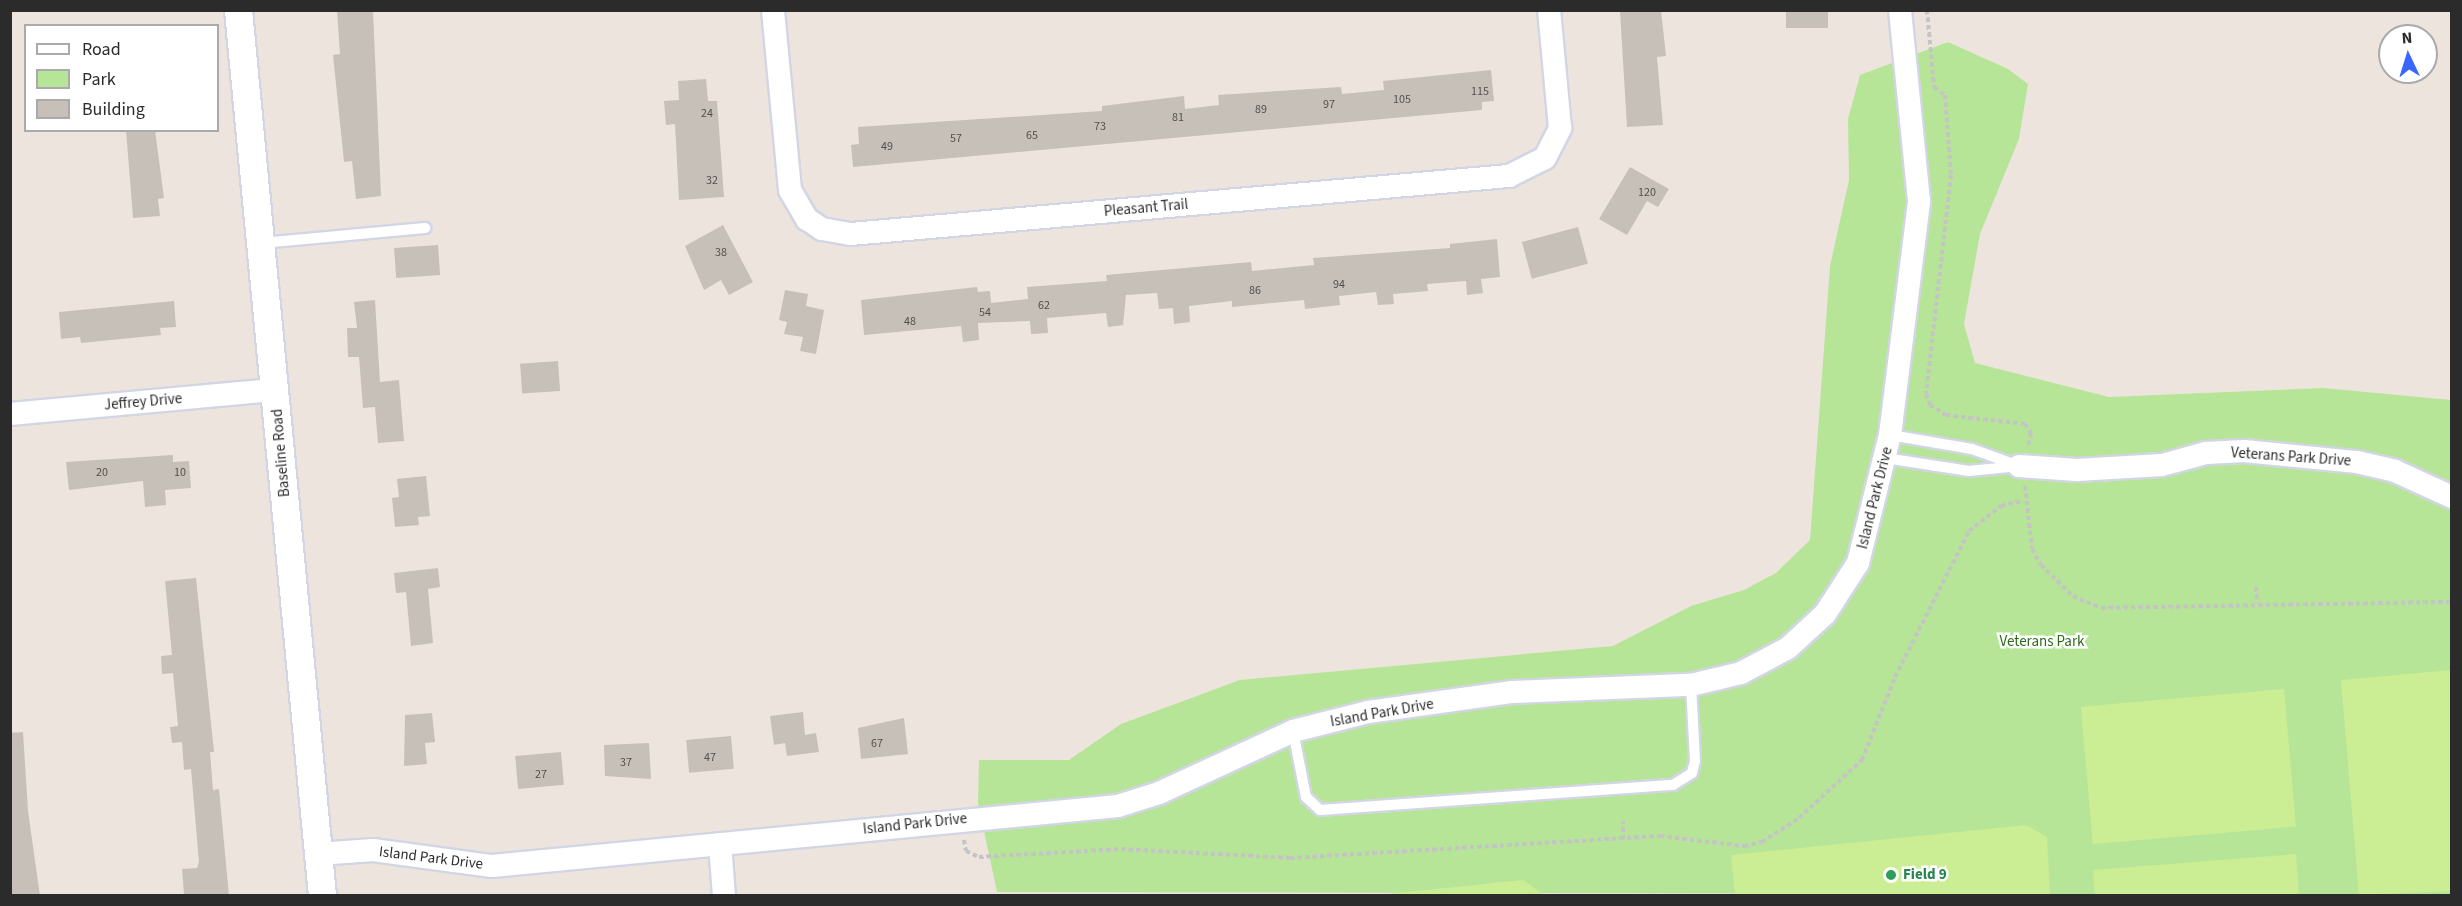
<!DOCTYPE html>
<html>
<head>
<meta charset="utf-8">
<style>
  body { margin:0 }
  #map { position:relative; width:2462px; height:906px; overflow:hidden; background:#ede5dd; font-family:"Source Sans 3",sans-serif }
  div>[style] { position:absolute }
  .green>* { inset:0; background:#b6e598 }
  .pitch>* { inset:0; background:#cbed93; transform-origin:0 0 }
  .building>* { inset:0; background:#c6c0b8; transform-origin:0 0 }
  .path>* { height:4px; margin-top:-2px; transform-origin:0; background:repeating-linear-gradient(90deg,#c4c4c4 0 4.5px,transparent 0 7.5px) }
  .roads { filter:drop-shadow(2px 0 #d2d6e4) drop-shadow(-2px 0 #d2d6e4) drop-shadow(0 2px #d2d6e4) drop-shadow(0 -2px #d2d6e4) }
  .service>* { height:10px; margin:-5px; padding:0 5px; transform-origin:5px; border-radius:5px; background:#fff }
  .minor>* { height:22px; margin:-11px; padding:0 11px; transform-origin:11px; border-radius:11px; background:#fff }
  .tertiary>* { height:27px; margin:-13.5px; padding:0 13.5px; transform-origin:13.5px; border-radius:13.5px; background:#fff }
  .dots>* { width:16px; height:16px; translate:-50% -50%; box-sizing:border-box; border:3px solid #fff; border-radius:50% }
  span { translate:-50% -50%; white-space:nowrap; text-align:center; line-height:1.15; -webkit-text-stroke:5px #fff; paint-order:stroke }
  .number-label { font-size:12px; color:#52504e }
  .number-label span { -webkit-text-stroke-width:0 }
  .street-label { font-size:15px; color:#2b2b2b }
  .park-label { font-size:15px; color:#2d6b18 }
  .leisure-label { font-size:15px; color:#27864d; font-weight:700 }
  .left { translate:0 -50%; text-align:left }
  .frame { position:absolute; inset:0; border:12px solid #2b2b2b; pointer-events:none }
  .legend { position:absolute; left:24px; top:24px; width:195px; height:108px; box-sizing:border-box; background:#fff; border:2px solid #aaa; margin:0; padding:8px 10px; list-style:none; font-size:18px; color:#2b2b2b }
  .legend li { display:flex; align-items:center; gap:12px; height:30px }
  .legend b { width:30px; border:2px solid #aaa }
  .north { position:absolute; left:2378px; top:24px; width:60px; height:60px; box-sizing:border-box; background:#fff; border:2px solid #aaa; border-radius:50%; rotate:356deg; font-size:16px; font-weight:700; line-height:24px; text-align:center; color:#2b2b2b }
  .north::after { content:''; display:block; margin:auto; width:21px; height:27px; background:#3866ff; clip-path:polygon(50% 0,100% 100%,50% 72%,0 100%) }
</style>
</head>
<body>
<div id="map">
  <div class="green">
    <i style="clip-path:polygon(1948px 42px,2008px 69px,2028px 84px,2019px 139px,1980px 234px,1964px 324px,1975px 363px,2109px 397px,2323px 388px,2451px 400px,2451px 895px,997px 892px,978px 803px,979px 760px,1069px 760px,1121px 724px,1240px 680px,1613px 646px,1691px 606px,1744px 590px,1776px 573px,1810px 540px,1830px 266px,1849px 180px,1848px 119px,1860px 75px)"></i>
  </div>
  <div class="pitch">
    <i style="clip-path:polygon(2451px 670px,2451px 891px,2359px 895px,2341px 680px)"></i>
    <i style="left:2284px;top:689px;width:138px;height:204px;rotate:85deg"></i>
    <i style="clip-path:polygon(2026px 825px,2047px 837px,2050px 895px,1735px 895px,1731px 855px)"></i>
    <i style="clip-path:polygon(2296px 854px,2299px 895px,2095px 895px,2093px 870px)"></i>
    <i style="clip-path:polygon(1523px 880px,1544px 895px,1378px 895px)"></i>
  </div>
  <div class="building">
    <i style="clip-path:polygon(337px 10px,373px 10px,381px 196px,356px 199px,352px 161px,344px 162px,333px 55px,340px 54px)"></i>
    <i style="clip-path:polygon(1661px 10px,1666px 56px,1657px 57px,1663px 125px,1627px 127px,1620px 11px)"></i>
    <i style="left:1786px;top:10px;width:42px;height:18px"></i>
    <i style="clip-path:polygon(1491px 70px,1494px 101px,1482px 102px,1482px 110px,853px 167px,851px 145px,859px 144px,858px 127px,1102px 111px,1102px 106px,1184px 96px,1185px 109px,1219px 105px,1218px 95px,1341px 87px,1342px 94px,1384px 90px,1383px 81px)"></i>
    <i style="clip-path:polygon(706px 79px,708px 101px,717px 101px,724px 197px,679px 200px,675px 124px,666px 125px,664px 101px,679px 100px,678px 81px)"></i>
    <i style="clip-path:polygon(126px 130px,155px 130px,164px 198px,158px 199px,160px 216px,133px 218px)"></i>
    <i style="clip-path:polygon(1630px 167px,1669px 189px,1658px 207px,1647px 201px,1627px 235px,1599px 219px)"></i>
    <i style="clip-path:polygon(723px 225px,753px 282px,729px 295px,721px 280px,704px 290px,685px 246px)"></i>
    <i style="left:1578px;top:227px;width:38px;height:58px;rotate:75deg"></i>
    <i style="clip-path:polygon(1497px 239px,1500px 277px,1481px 279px,1483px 293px,1467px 295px,1466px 281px,1427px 284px,1428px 291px,1393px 294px,1394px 304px,1378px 305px,1376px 292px,1339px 296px,1340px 305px,1305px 309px,1304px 300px,1232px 307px,1232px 301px,1189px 306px,1190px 322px,1174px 324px,1173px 308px,1159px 309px,1157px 293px,1126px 295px,1123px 325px,1108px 327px,1106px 313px,1047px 318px,1048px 333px,1031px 334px,1030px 321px,978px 323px,979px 340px,963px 342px,961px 326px,864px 335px,861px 300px,977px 287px,978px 292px,990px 291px,991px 303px,1028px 299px,1027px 287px,1107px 281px,1106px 275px,1251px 262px,1252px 271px,1314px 265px,1313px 258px,1450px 248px,1450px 244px)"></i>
    <i style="left:438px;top:245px;width:30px;height:44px;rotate:86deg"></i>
    <i style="clip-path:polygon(785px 290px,808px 294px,806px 306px,824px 310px,816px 354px,800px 351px,803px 337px,784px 334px,787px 322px,779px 320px)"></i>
    <i style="clip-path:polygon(375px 300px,380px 382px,399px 380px,404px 441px,378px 443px,375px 407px,363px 408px,359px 357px,348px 357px,347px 328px,357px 328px,354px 302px)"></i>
    <i style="clip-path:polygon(174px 301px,176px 327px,160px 328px,161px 335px,81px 343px,80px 337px,61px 339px,59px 312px)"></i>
    <i style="left:558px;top:361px;width:30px;height:38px;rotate:86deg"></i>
    <i style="clip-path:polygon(173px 455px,173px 462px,189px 461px,191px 488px,165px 490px,166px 505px,145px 507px,143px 481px,69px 490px,66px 462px)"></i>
    <i style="clip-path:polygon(426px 476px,430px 516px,418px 517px,419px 525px,395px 527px,392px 498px,399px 497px,397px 479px)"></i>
    <i style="clip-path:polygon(438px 568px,440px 587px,428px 589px,433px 643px,411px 646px,406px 592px,396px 593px,394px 573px)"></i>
    <i style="clip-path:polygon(196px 578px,214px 752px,210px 752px,213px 790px,219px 789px,229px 896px,184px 894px,182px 869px,197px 868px,199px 862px,191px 769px,184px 770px,182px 742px,172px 743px,170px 727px,178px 726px,173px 673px,162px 674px,161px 656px,172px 655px,165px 581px)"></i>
    <i style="clip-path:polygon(803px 712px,805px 735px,816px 733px,819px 752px,787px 756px,785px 743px,774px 745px,770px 716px)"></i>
    <i style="clip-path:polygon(432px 713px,435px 742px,425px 743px,427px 764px,404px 766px,405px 715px)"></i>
    <i style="clip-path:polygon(904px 718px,908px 754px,861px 759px,858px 728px)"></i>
    <i style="clip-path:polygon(23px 732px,28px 811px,40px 896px,10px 896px,10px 733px)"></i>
    <i style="left:731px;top:736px;width:33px;height:45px;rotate:85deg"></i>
    <i style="clip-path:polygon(649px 743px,651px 779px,605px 776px,604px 745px)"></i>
    <i style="left:561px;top:752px;width:33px;height:46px;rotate:85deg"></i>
  </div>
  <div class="path">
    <i style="left:1927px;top:10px;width:77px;rotate:84.8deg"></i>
    <i style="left:1934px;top:87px;width:14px;rotate:36deg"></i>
    <i style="left:1945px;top:95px;width:80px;rotate:85.7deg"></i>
    <i style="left:1951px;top:175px;width:220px;rotate:96.5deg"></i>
    <i style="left:1926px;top:394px;width:12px;rotate:70deg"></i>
    <i style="left:1930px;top:405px;width:19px;rotate:32deg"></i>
    <i style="left:1946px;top:415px;width:80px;rotate:6.5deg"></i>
    <i style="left:2025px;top:424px;width:11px;rotate:56deg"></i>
    <i style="left:2031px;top:433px;width:15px;rotate:101deg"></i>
    <i style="left:2025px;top:486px;width:63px;rotate:83.7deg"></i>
    <i style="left:2032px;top:549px;width:18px;rotate:61deg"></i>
    <i style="left:2041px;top:565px;width:45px;rotate:44.1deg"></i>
    <i style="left:2073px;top:596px;width:30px;rotate:23deg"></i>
    <i style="left:2101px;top:608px;width:351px;rotate:-1deg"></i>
    <i style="left:2256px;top:587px;width:16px;rotate:86deg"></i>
    <i style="left:1623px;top:839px;width:18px;rotate:-90deg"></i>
    <i style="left:964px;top:840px;width:11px;rotate:80deg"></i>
    <i style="left:966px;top:851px;width:14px;rotate:25deg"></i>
    <i style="left:979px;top:857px;width:142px;rotate:-3.2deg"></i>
    <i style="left:1121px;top:849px;width:169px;rotate:3deg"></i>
    <i style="left:1290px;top:858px;width:371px;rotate:-3.4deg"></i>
    <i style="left:1660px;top:836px;width:85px;rotate:6.8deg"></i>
    <i style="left:1744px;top:846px;width:18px;rotate:-13deg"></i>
    <i style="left:1762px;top:842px;width:44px;rotate:-33deg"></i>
    <i style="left:1799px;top:818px;width:86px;rotate:-42.6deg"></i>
    <i style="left:1862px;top:760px;width:89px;rotate:-68.3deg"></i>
    <i style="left:1895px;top:677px;width:164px;rotate:-63.1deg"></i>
    <i style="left:1969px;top:531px;width:41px;rotate:-38deg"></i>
    <i style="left:2001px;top:506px;width:23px;rotate:-13deg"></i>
  </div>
  <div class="roads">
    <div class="service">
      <i style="left:261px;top:243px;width:165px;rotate:-5.2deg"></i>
      <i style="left:1885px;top:458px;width:85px;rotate:8.8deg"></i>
      <i style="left:1969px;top:471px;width:50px;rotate:-5.7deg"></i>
      <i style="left:2019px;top:466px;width:50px;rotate:-160.1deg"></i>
      <i style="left:1972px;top:449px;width:83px;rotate:-170.3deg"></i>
      <i style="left:1293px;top:731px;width:67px;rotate:78.9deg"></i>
      <i style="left:1306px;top:797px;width:19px;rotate:43deg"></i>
      <i style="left:1320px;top:810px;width:354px;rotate:-4.1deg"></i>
      <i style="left:1673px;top:785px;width:22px;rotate:-32deg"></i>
      <i style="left:1692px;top:773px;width:12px;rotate:-76deg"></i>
      <i style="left:1695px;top:761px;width:76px;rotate:-93deg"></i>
    </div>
    <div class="minor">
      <i style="left:773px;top:10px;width:181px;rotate:84.6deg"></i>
      <i style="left:790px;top:190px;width:34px;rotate:60deg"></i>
      <i style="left:807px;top:219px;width:18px;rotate:34deg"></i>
      <i style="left:822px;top:229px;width:29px;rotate:10deg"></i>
      <i style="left:851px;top:234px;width:661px;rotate:-5.04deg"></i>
      <i style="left:1509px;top:176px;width:40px;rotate:-26.6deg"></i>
      <i style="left:1545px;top:158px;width:34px;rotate:-63deg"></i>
      <i style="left:1560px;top:128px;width:119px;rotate:-95.3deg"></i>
      <i style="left:10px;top:414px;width:267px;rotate:-5.2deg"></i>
      <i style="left:2019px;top:466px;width:58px;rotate:3.9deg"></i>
      <i style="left:2077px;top:470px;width:85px;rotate:-3.4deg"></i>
      <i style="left:2162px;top:465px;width:46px;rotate:-15.3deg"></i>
      <i style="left:2206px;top:453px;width:38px;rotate:-3deg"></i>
      <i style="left:2244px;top:451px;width:114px;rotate:5.6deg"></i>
      <i style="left:2357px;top:462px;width:39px;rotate:13deg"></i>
      <i style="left:2395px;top:471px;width:63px;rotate:24.5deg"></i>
      <i style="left:720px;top:844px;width:52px;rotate:85.6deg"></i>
      <i style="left:318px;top:854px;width:55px;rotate:-4.2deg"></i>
      <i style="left:373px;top:850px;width:120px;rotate:7.7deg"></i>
      <i style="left:492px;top:866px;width:629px;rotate:-5.47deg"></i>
      <i style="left:1118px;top:806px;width:43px;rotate:-17.6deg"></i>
      <i style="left:1159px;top:793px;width:148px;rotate:-24.8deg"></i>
      <i style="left:1293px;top:731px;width:77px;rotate:-14.2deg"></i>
      <i style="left:1368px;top:712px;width:146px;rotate:-7.9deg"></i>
      <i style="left:1513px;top:692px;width:178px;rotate:-2.3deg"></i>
      <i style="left:1691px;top:685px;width:51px;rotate:-13.5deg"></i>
      <i style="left:1741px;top:673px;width:53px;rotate:-28deg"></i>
      <i style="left:1788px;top:648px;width:50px;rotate:-42.6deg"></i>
      <i style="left:1825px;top:614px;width:61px;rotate:-57.1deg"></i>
      <i style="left:1858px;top:563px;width:132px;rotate:-76deg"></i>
      <i style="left:1890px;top:435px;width:236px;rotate:-82.9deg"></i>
      <i style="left:1919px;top:201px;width:192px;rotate:-95.7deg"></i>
    </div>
    <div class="tertiary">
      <i style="left:238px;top:10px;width:890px;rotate:84.58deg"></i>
    </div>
  </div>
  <div class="dots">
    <i style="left:1891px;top:875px;background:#2e9e5b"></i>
  </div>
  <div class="number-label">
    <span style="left:1480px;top:92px">115</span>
    <span style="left:1402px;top:100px">105</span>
    <span style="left:1329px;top:105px">97</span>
    <span style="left:1261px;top:110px">89</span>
    <span style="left:707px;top:114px">24</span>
    <span style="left:1178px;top:118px">81</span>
    <span style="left:1100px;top:127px">73</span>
    <span style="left:1032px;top:136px">65</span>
    <span style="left:956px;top:139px">57</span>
    <span style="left:887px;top:147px">49</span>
    <span style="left:712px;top:181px">32</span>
    <span style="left:1647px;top:193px">120</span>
    <span style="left:721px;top:253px">38</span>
    <span style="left:1339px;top:285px">94</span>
    <span style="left:1255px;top:291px">86</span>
    <span style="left:1044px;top:306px">62</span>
    <span style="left:985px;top:313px">54</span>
    <span style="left:910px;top:322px">48</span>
    <span style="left:102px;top:473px">20</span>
    <span style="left:180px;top:473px">10</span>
    <span style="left:877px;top:744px">67</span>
    <span style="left:710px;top:758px">47</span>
    <span style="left:626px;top:763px">37</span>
    <span style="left:541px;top:775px">27</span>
  </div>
  <div class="street-label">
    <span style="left:1146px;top:208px;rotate:-5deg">Pleasant Trail</span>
    <span style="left:143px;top:402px;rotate:-5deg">Jeffrey Drive</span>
    <span style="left:281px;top:453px;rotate:-95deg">Baseline Road</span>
    <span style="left:2291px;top:457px;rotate:4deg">Veterans Park Drive</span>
    <span style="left:1875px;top:498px;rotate:-76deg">Island Park Drive</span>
    <span style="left:1382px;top:713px;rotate:-10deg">Island Park Drive</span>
    <span style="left:915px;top:824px;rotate:-6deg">Island Park Drive</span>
    <span style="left:431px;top:858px;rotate:7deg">Island Park Drive</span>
  </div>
  <div class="park-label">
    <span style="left:2042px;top:642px">Veterans Park</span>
  </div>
  <div class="leisure-label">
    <span class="left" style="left:1903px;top:875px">Field 9</span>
  </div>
  <div class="frame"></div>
  <ul class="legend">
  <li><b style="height:8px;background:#fff"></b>Road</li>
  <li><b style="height:16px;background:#b6e598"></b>Park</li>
  <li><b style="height:16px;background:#c6c0b8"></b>Building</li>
  </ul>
  <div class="north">N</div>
</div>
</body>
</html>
